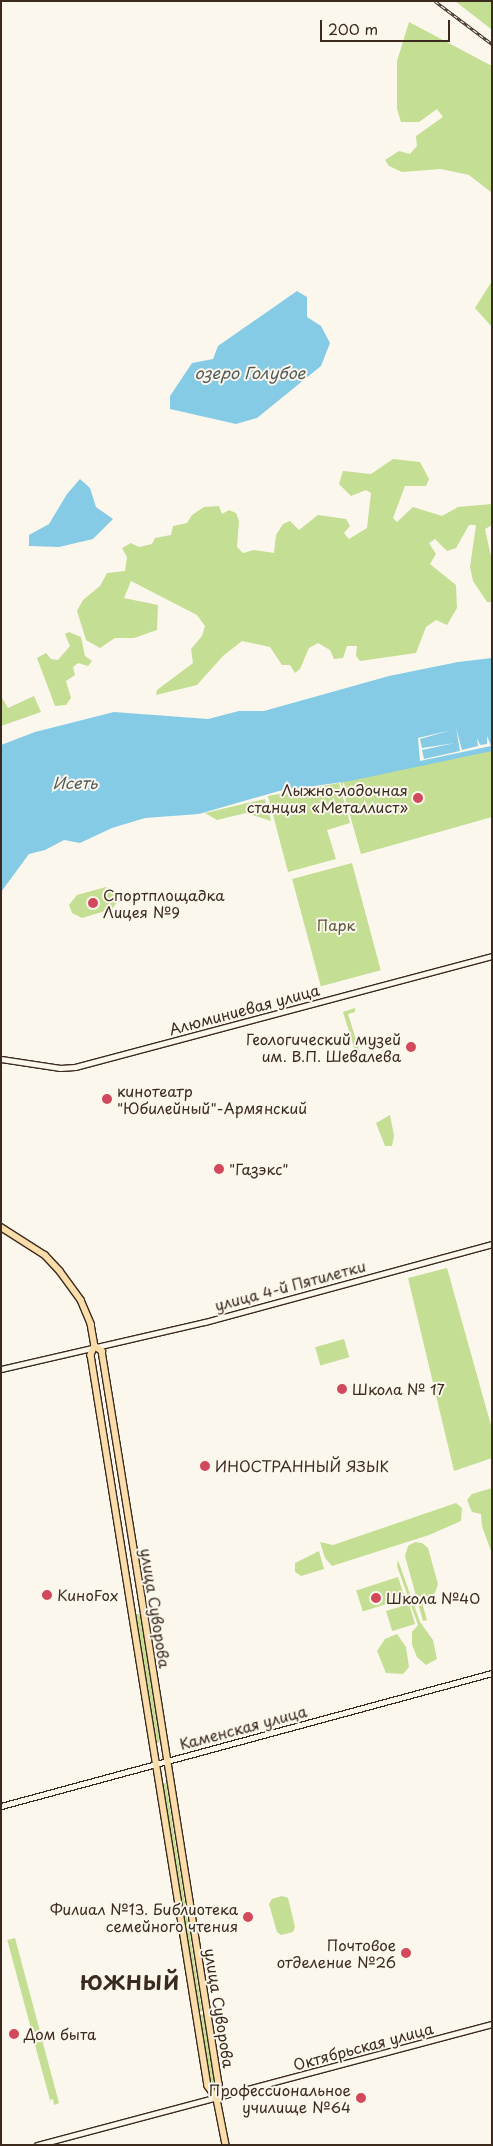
<!DOCTYPE html>
<html>
<head>
<meta charset="utf-8">
<style>
  body { margin:0 }
  #map { position:relative; width:493px; height:2146px; overflow:hidden; background:#fbf7ec; font-family:"Playpen Sans",sans-serif }
  div>[style] { position:absolute }
  .green>* { inset:0; background:#c4de94; transform-origin:0 0 }
  .water>* { inset:0; background:#85cbe6 }
  .pier>* { inset:0; background:#fbf7ec }
  .roads { filter:drop-shadow(1px 0 #3b2a1e) drop-shadow(-1px 0 #3b2a1e) drop-shadow(0 1px #3b2a1e) drop-shadow(0 -1px #3b2a1e) }
  .secondary>* { height:5px; margin:-2.5px; padding:0 2.5px; transform-origin:2.5px; border-radius:2.5px; background:#fbf7ec }
  .primary>* { height:5.5px; margin:-2.75px; padding:0 2.75px; transform-origin:2.75px; border-radius:2.75px; background:#fbddab }
  .rail>* { height:3px; margin-top:-1.5px; transform-origin:0; background:repeating-linear-gradient(90deg,#fbf7ec 0 4px,#3b2a1e 0 8px); box-sizing:border-box; border-block:1px solid #3b2a1e }
  .dots>* { width:14px; height:14px; translate:-50% -50%; box-sizing:border-box; border:2px solid #fbf7ec; border-radius:50% }
  span { translate:-50% -50%; white-space:nowrap; text-align:center; line-height:1.15; -webkit-text-stroke:4px #fbf7ec; paint-order:stroke }
  .poi-label { font-size:15px; color:#3b2a1e }
  .right { translate:-100% -50%; text-align:right }
  .left { translate:0 -50%; text-align:left }
  .park-label { font-size:15px; color:#5d573c }
  .street-label { font-size:15px; color:#3b2a1e }
  .water-label { font-size:16px; color:#515a5a; font-style:italic }
  .district-label { font-size:20px; color:#3b2a1e; font-weight:700; letter-spacing:1px }
  .frame { position:absolute; inset:0; border:2px solid #3b2a1e; pointer-events:none }
  .scale { position:absolute; left:320px; top:20px; width:130px; height:22px; box-sizing:border-box; border:2px solid #3b2a1e; border-top:0; padding-left:6px; font-size:15px; line-height:18px; white-space:nowrap; color:#3b2a1e; -webkit-text-stroke:4px #fbf7ec; paint-order:stroke }
</style>
</head>
<body>
<div id="map">
  <div class="green">
    <i style="clip-path:polygon(455px 1px,492px 2px,492px 29px,491px 29px)"></i>
    <i style="clip-path:polygon(409px 22px,492px 66px,492px 193px,469px 175px,441px 169px,402px 172px,389px 166px,385px 160px,399px 151px,410px 154px,417px 146px,416px 136px,443px 117px,437px 109px,419px 122px,401px 122px,397px 109px,397px 61px)"></i>
    <i style="clip-path:polygon(492px 281px,492px 327px,475px 308px)"></i>
    <i style="clip-path:polygon(393px 459px,420px 462px,429px 479px,426px 486px,405px 486px,393px 518px,397px 522px,413px 507px,442px 516px,458px 507px,492px 504px,492px 525px,485px 529px,492px 561px,492px 602px,487px 602px,473px 581px,470px 567px,476px 525px,469px 525px,456px 548px,447px 551px,435px 539px,429px 543px,436px 554px,430px 564px,456px 585px,457px 608px,447px 625px,436px 620px,426px 627px,416px 653px,360px 661px,356px 656px,357px 646px,347px 646px,343px 658px,334px 659px,330px 650px,318px 643px,309px 648px,300px 669px,295px 673px,290px 665px,282px 665px,270px 647px,242px 641px,223px 656px,197px 685px,156px 695px,157px 690px,193px 663px,191px 649px,202px 636px,205px 626px,197px 615px,131px 581px,124px 598px,158px 605px,157px 630px,134px 638px,115px 638px,100px 648px,86px 640px,77px 611px,83px 600px,100px 586px,107px 573px,125px 571px,127px 557px,122px 548px,131px 543px,139px 547px,152px 544px,155px 538px,171px 535px,173px 526px,187px 523px,192px 515px,204px 507px,219px 506px,222px 514px,229px 510px,236px 513px,239px 521px,237px 547px,243px 553px,254px 550px,274px 553px,276px 535px,283px 524px,290px 521px,299px 530px,318px 515px,346px 519px,350px 526px,344px 533px,349px 539px,367px 528px,371px 493px,366px 490px,351px 496px,339px 484px,343px 471px,371px 474px)"></i>
    <i style="clip-path:polygon(69px 632px,81px 637px,85px 656px,92px 661px,88px 666px,78px 663px,73px 667px,75px 675px,66px 681px,71px 698px,66px 705px,55px 706px,37px 658px,46px 653px,51px 659px,58px 660px,70px 646px,65px 634px)"></i>
    <i style="clip-path:polygon(1px 696px,8px 708px,34px 696px,41px 712px,1px 726px)"></i>
    <i style="clip-path:polygon(492px 747px,492px 817px,361px 854px,340px 780px)"></i>
    <i style="clip-path:polygon(339px 783px,350px 823px,327px 830px,336px 859px,288px 872px,268px 796px)"></i>
    <i style="clip-path:polygon(265px 799px,271px 821px,246px 813px,217px 820px,205px 813px)"></i>
    <i style="left:352px;top:863px;width:111px;height:62px;rotate:75deg"></i>
    <i style="clip-path:polygon(106px 887px,116px 894px,117px 902px,112px 909px,82px 918px,72px 913px,69px 905px,77px 895px)"></i>
    <i style="clip-path:polygon(355px 1008px,355px 1012px,348px 1014px,362px 1059px,358px 1060px,343px 1012px)"></i>
    <i style="clip-path:polygon(390px 1115px,394px 1136px,392px 1146px,385px 1146px,376px 1123px)"></i>
    <i style="clip-path:polygon(447px 1268px,492px 1429px,492px 1458px,454px 1471px,408px 1278px)"></i>
    <i style="left:344px;top:1339px;width:19px;height:30px;rotate:74deg"></i>
    <i style="clip-path:polygon(492px 1488px,492px 1554px,482px 1526px,481px 1514px,472px 1512px,467px 1500px,472px 1494px)"></i>
    <i style="clip-path:polygon(456px 1503px,462px 1508px,461px 1521px,429px 1535px,332px 1566px,325px 1558px,320px 1542px,333px 1545px)"></i>
    <i style="clip-path:polygon(415px 1542px,422px 1543px,428px 1548px,438px 1584px,435px 1593px,421px 1599px,427px 1620px,423px 1621px,405px 1556px,408px 1546px)"></i>
    <i style="clip-path:polygon(319px 1551px,324px 1569px,301px 1576px,295px 1572px,295px 1563px)"></i>
    <i style="clip-path:polygon(398px 1560px,420px 1622px,433px 1640px,437px 1659px,426px 1665px,417px 1657px,412px 1645px,412px 1632px,418px 1625px,397px 1566px)"></i>
    <i style="left:398px;top:1577px;width:22px;height:44px;rotate:72deg"></i>
    <i style="left:409px;top:1604px;width:21px;height:24px;rotate:73deg"></i>
    <i style="clip-path:polygon(136px 1614px,140px 1614px,160px 1742px,157px 1743px)"></i>
    <i style="clip-path:polygon(397px 1634px,406px 1647px,409px 1667px,403px 1674px,386px 1673px,377px 1651px,385px 1639px)"></i>
    <i style="left:166px;top:1783px;width:231px;height:3px;rotate:81deg"></i>
    <i style="clip-path:polygon(282px 1896px,288px 1898px,295px 1927px,293px 1932px,281px 1935px,277px 1932px,269px 1904px,272px 1899px)"></i>
    <i style="left:15px;top:1938px;width:96px;height:8px;rotate:75deg"></i>
    <i style="left:204px;top:2014px;width:70px;height:4px;rotate:81deg"></i>
    <i style="clip-path:polygon(40px 2032px,59px 2103px,54px 2105px,53px 2099px,50px 2100px,32px 2034px)"></i>
  </div>
  <div class="water">
    <i style="clip-path:polygon(297px 291px,307px 297px,307px 317px,321px 326px,330px 343px,321px 366px,257px 418px,236px 424px,170px 409px,170px 396px,192px 363px,213px 359px,218px 346px)"></i>
    <i style="clip-path:polygon(80px 479px,90px 488px,96px 507px,113px 519px,93px 539px,59px 547px,29px 546px,29px 535px,49px 524px,67px 494px)"></i>
    <i style="clip-path:polygon(492px 658px,492px 751px,350px 781px,279px 791px,199px 814px,145px 818px,112px 828px,80px 843px,64px 840px,45px 850px,29px 854px,1px 892px,1px 745px,35px 732px,114px 712px,208px 719px,239px 711px,264px 711px,389px 676px,458px 662px)"></i>
  </div>
  <div class="pier">
    <i style="clip-path:polygon(456px 728px,462px 750px,478px 746px,477px 738px,480px 745px,487px 744px,487px 736px,491px 746px,420px 761px,418px 738px,452px 730px,420px 739px,422px 748px,455px 743px,422px 750px,424px 759px,460px 751px)"></i>
  </div>
  <div class="roads">
    <div class="secondary">
      <i style="left:1px;top:1059px;width:60px;rotate:8.7deg"></i>
      <i style="left:60px;top:1068px;width:15px;rotate:-4deg"></i>
      <i style="left:75px;top:1067px;width:432px;rotate:-14.9deg"></i>
      <i style="left:1px;top:1369px;width:209px;rotate:-13deg"></i>
      <i style="left:205px;top:1322px;width:297px;rotate:-15.2deg"></i>
      <i style="left:1px;top:1806px;width:509px;rotate:-15.16deg"></i>
      <i style="left:37px;top:2145px;width:471px;rotate:-14.9deg"></i>
    </div>
    <div class="primary">
      <i style="left:1px;top:1227px;width:52px;rotate:32.5deg"></i>
      <i style="left:45px;top:1255px;width:22px;rotate:47deg"></i>
      <i style="left:60px;top:1271px;width:36px;rotate:54deg"></i>
      <i style="left:81px;top:1300px;width:26px;rotate:67deg"></i>
      <i style="left:91px;top:1324px;width:22px;rotate:80deg"></i>
      <i style="left:95px;top:1346px;width:10px;rotate:114deg"></i>
      <i style="left:91px;top:1355px;width:740px;rotate:80.91deg"></i>
      <i style="left:208px;top:2086px;width:16px;rotate:55deg"></i>
      <i style="left:217px;top:2099px;width:47px;rotate:78.9deg"></i>
      <i style="left:95px;top:1346px;width:9px;rotate:36deg"></i>
      <i style="left:102px;top:1351px;width:250px;rotate:80.8deg"></i>
      <i style="left:142px;top:1598px;width:492px;rotate:81deg"></i>
      <i style="left:219px;top:2084px;width:14px;rotate:98deg"></i>
    </div>
  </div>
  <div class="rail">
    <i style="left:435px;top:1px;width:71px;rotate:37deg"></i>
  </div>
  <div class="dots">
    <i style="left:418px;top:798px;background:#d1495b"></i>
    <i style="left:93px;top:903px;background:#d1495b"></i>
    <i style="left:411px;top:1047px;background:#d1495b"></i>
    <i style="left:107px;top:1099px;background:#d1495b"></i>
    <i style="left:219px;top:1169px;background:#d1495b"></i>
    <i style="left:342px;top:1389px;background:#d1495b"></i>
    <i style="left:205px;top:1466px;background:#d1495b"></i>
    <i style="left:47px;top:1595px;background:#d1495b"></i>
    <i style="left:376px;top:1598px;background:#d1495b"></i>
    <i style="left:248px;top:1917px;background:#d1495b"></i>
    <i style="left:406px;top:1953px;background:#d1495b"></i>
    <i style="left:14px;top:2034px;background:#d1495b"></i>
    <i style="left:361px;top:2098px;background:#d1495b"></i>
  </div>
  <div class="poi-label">
    <span class="right" style="left:408px;top:798px">Лыжно-лодочная<br>станция «Металлист»</span>
    <span class="left" style="left:103px;top:903px">Спортплощадка<br>Лицея №9</span>
    <span class="right" style="left:401px;top:1047px">Геологический музей<br>им. В.П. Шевалева</span>
    <span class="left" style="left:117px;top:1099px">кинотеатр<br>"Юбилейный"-Армянский</span>
    <span class="left" style="left:229px;top:1169px">"Газэкс"</span>
    <span class="left" style="left:352px;top:1389px">Школа № 17</span>
    <span class="left" style="left:215px;top:1466px">ИНОСТРАННЫЙ ЯЗЫК</span>
    <span class="left" style="left:57px;top:1595px">КиноFox</span>
    <span class="left" style="left:386px;top:1598px">Школа №40</span>
    <span class="right" style="left:238px;top:1917px">Филиал №13. Библиотека<br>семейного чтения</span>
    <span class="right" style="left:396px;top:1953px">Почтовое<br>отделение №26</span>
    <span class="left" style="left:24px;top:2034px">Дом быта</span>
    <span class="right" style="left:351px;top:2098px">Профессиональное<br>училище №64</span>
  </div>
  <div class="park-label">
    <span style="left:336px;top:925px">Парк</span>
  </div>
  <div class="street-label">
    <span style="left:244px;top:1009px;rotate:-15deg">Алюминиевая улица</span>
    <span style="left:290px;top:1285px;rotate:-15deg">улица 4-й Пятилетки</span>
    <span style="left:156px;top:1608px;rotate:81deg">улица Суворова</span>
    <span style="left:243px;top:1727px;rotate:-15deg">Каменская улица</span>
    <span style="left:220px;top:2008px;rotate:81deg">улица Суворова</span>
    <span style="left:363px;top:2046px;rotate:-15deg">Октябрьская улица</span>
  </div>
  <div class="water-label">
    <span style="left:250px;top:372px">озеро Голубое</span>
    <span style="left:75px;top:782px">Исеть</span>
  </div>
  <div class="district-label">
    <span style="left:130px;top:1982px">ЮЖНЫЙ</span>
  </div>
  <div class="frame"></div>
  <div class="scale">200 m</div>
</div>
</body>
</html>
